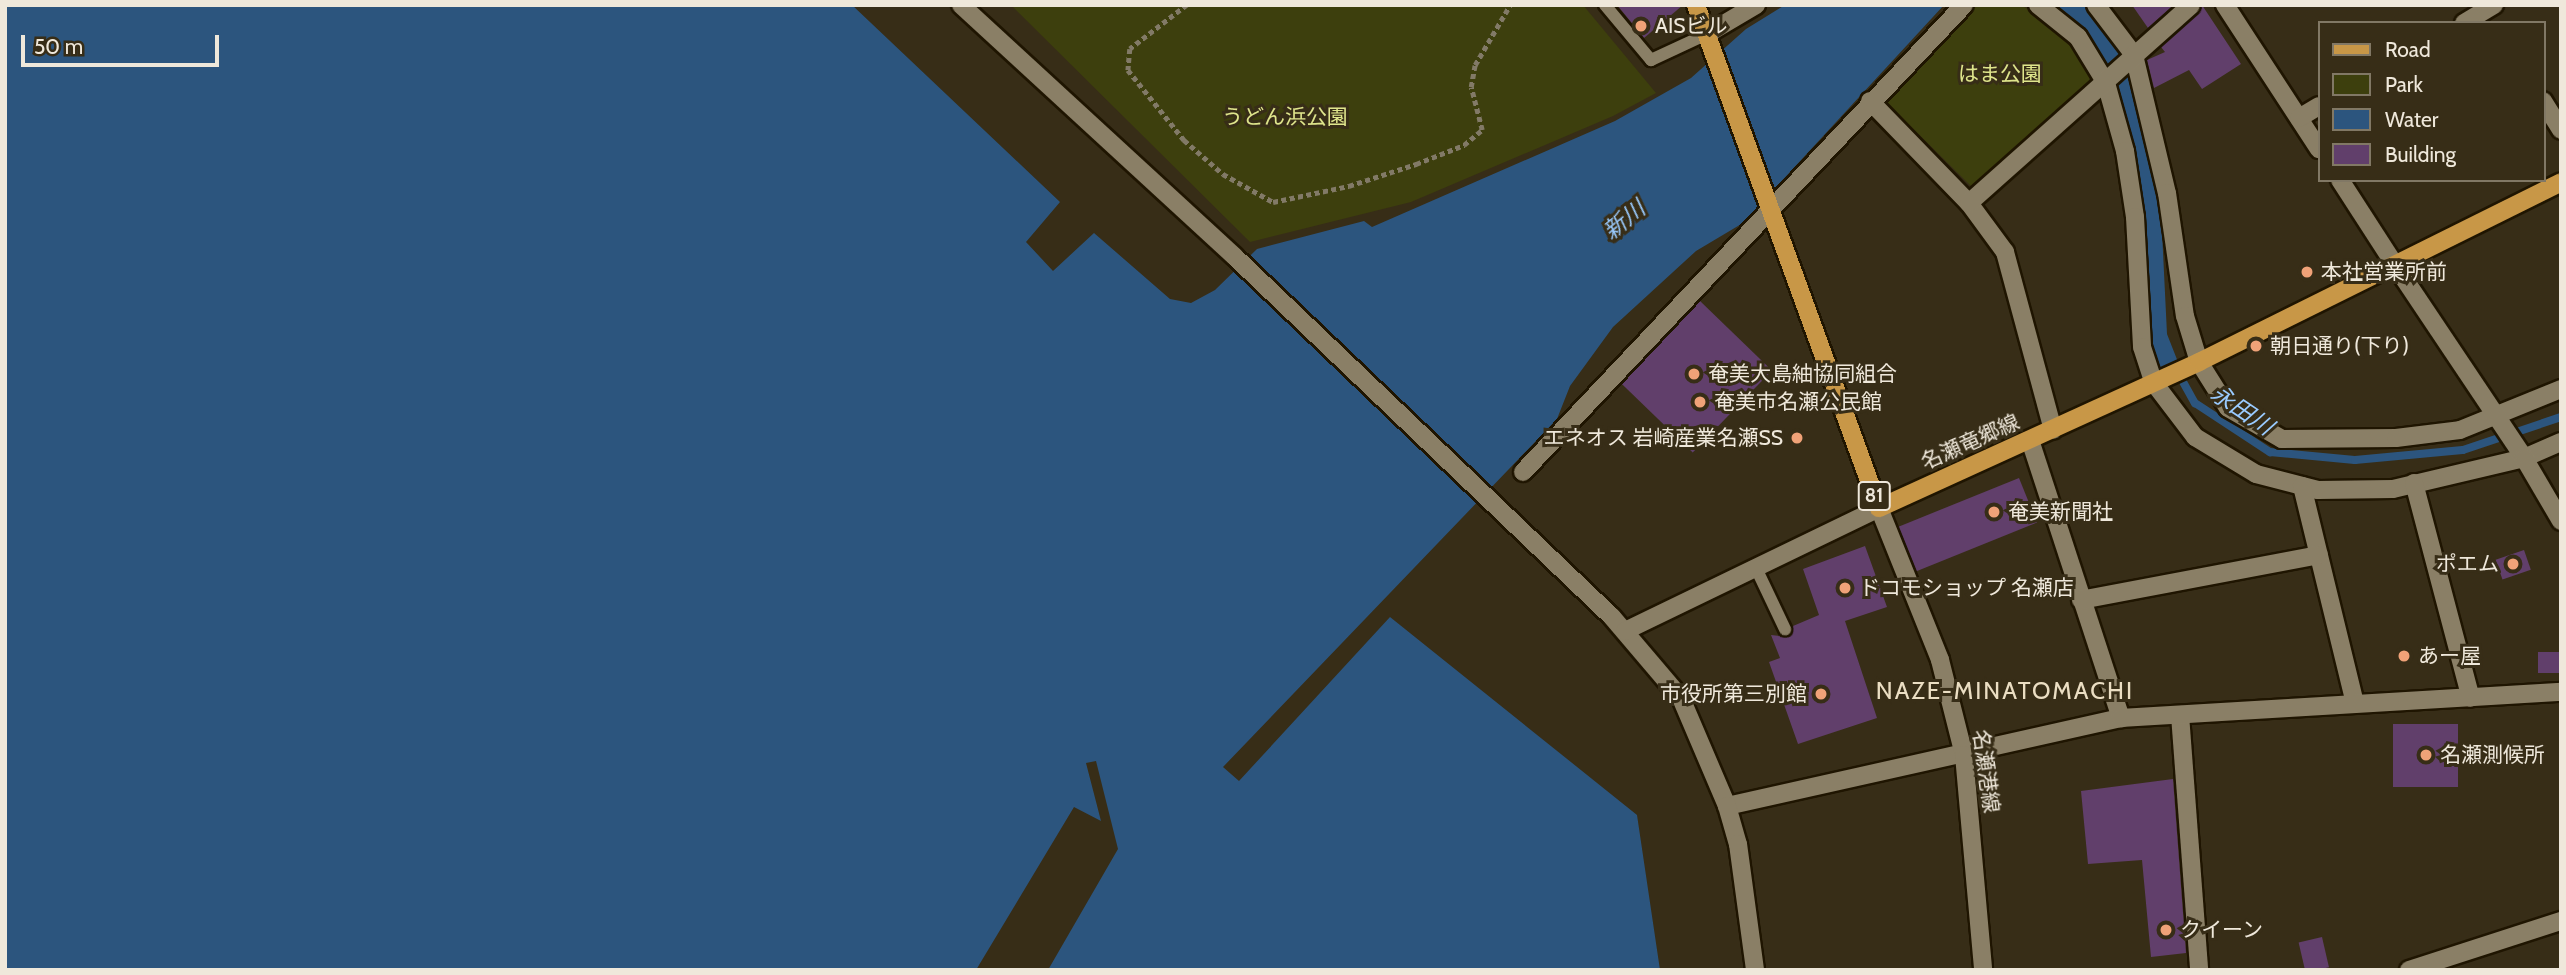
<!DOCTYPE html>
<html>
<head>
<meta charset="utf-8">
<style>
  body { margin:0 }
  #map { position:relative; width:2566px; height:975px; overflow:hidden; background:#372d17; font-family:Cabin,"Noto Sans JP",sans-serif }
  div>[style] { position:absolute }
  .green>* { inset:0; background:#3d3f0d }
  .water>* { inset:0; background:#2c557e }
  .stream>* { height:8px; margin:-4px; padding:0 4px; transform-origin:4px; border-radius:4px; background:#2c557e }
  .building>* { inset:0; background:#613f6b; transform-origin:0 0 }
  .path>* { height:4.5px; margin-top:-2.25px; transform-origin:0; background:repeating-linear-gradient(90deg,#827a67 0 5px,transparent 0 8.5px) }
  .roads { filter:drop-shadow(2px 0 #1f1501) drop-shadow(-2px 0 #1f1501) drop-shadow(0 2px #1f1501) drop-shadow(0 -2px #1f1501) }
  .lane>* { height:12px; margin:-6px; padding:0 6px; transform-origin:6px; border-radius:6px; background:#8a7f66 }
  .street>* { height:18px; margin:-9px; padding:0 9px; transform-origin:9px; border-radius:9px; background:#8a7f66 }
  .secondary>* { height:18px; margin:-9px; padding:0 9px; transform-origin:9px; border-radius:9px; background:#8a7f66 }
  .primary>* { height:18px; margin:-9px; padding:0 9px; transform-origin:9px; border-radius:9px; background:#c89747 }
  .dots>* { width:19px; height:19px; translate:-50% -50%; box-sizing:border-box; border:4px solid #372d17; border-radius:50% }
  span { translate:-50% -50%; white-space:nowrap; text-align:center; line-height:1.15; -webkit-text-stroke:6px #372d17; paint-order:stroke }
  .shield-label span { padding:2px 5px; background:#372d17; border:2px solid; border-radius:5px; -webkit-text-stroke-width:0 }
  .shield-label { font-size:19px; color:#efe8db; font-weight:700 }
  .poi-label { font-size:21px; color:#efe8db }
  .left { translate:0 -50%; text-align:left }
  .right { translate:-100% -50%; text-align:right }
  .park-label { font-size:21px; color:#dfe58c }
  .street-label { font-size:21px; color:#efe8db }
  .water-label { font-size:23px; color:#9acbff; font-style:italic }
  .quarter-label { font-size:24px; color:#ebdec3; letter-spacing:2px }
  .frame { position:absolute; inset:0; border:7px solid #efe8db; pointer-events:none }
  .legend { position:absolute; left:2318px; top:21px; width:228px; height:161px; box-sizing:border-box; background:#372d17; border:2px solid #817865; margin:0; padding:9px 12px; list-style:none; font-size:21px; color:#efe8db }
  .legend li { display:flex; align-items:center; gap:14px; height:35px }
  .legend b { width:35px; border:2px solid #817865 }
  .scale { position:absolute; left:21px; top:35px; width:198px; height:32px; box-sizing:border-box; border:4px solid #efe8db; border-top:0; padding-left:9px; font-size:21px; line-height:24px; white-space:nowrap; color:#efe8db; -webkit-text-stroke:5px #372d17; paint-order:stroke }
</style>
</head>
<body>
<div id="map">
  <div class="green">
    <i style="clip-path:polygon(1011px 5px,1583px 5px,1656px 93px,1613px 116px,1411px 202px,1250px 242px)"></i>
    <i style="clip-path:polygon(1975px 5px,2023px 6px,2072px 39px,2094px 69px,2087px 85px,1971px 186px,1886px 102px)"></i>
  </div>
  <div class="water">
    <i style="clip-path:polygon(5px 5px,852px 5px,1060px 202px,1026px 242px,1053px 271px,1094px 233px,1170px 299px,1191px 303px,1215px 290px,1257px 249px,1364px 221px,1372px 227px,1615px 121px,1691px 78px,1746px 29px,1785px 5px,1944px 5px,1743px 223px,1696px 251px,1613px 327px,1570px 386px,1557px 419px,1223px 767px,1239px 781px,1390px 617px,1637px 815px,1660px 970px,1048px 970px,1118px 849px,1096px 761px,1086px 763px,1101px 821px,1074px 807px,976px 970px,5px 970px)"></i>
    <i style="clip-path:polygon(2045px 5px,2088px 5px,2118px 40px,2133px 71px,2161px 211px,2167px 334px,2178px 362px,2156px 372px,2147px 343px,2114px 91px)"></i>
  </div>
  <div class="stream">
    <i style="left:2177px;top:371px;width:37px;rotate:61deg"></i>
    <i style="left:2195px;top:403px;width:90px;rotate:33.2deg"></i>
    <i style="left:2270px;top:452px;width:85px;rotate:5.4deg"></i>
    <i style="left:2355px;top:460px;width:108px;rotate:-5.3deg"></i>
    <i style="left:2463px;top:450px;width:103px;rotate:-18.6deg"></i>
  </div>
  <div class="building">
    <i style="clip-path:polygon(1617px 5px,1683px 5px,1644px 38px)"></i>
    <i style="clip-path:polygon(2132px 5px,2174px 5px,2148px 28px)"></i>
    <i style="clip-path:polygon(2202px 5px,2241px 64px,2202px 89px,2189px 70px,2154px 88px,2147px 60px,2165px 52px,2161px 47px)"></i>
    <i style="left:1700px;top:301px;width:100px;height:114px;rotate:44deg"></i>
    <i style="left:2019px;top:478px;width:48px;height:130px;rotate:68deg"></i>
    <i style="clip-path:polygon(1865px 546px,1887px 607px,1845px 621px,1877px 718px,1798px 744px,1769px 662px,1780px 658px,1771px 635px,1788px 637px,1793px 626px,1819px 615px,1803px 569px)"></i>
    <i style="left:2524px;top:550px;width:21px;height:30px;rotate:71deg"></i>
    <i style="left:2561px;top:652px;width:21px;height:23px;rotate:90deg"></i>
    <i style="left:2393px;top:724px;width:65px;height:63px"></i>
    <i style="clip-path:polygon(2173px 779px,2186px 953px,2151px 957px,2142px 860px,2088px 864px,2081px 791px)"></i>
    <i style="left:2322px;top:937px;width:31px;height:24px;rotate:77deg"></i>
  </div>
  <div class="path">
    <i style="left:1187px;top:5px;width:72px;rotate:142.3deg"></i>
    <i style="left:1130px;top:49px;width:21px;rotate:95deg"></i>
    <i style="left:1128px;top:70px;width:90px;rotate:51.3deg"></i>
    <i style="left:1184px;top:140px;width:52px;rotate:41.1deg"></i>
    <i style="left:1223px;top:174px;width:57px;rotate:29.2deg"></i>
    <i style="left:1273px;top:202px;width:78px;rotate:-11.9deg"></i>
    <i style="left:1349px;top:186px;width:71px;rotate:-18.2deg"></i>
    <i style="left:1416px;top:164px;width:52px;rotate:-21.6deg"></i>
    <i style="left:1464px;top:145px;width:23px;rotate:-40deg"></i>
    <i style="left:1482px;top:130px;width:44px;rotate:-104.3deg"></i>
    <i style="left:1471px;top:87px;width:22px;rotate:-80deg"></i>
    <i style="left:1475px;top:65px;width:69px;rotate:-59.7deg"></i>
  </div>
  <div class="roads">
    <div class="lane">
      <i style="left:1605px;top:5px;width:72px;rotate:50.1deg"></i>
      <i style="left:1651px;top:60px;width:62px;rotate:-24.9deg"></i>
      <i style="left:1756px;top:568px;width:68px;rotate:64.6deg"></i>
    </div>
    <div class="street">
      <i style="left:2038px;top:5px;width:51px;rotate:38.7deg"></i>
      <i style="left:2078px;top:37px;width:54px;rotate:58.7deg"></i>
      <i style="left:2106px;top:83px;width:71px;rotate:74.4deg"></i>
      <i style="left:2125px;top:151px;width:67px;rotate:81.4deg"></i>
      <i style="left:2135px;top:217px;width:130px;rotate:86.9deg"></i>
      <i style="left:2142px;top:347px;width:38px;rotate:72deg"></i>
      <i style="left:2154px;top:383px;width:68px;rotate:52.8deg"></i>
      <i style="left:2195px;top:437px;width:71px;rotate:31.2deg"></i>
      <i style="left:2256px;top:474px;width:64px;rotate:14.5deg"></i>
      <i style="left:2318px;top:490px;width:75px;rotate:-0.8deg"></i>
      <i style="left:2393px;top:489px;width:135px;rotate:-13.3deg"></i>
      <i style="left:2524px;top:458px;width:40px;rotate:-23.4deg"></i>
      <i style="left:2096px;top:5px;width:63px;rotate:52.8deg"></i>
      <i style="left:2134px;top:55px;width:142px;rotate:76.6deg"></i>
      <i style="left:2167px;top:193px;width:124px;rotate:81.7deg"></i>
      <i style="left:2185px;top:316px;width:48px;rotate:73.1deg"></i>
      <i style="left:2199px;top:362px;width:54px;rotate:57.8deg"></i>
      <i style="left:2228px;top:408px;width:62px;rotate:29.9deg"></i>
      <i style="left:2282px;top:439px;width:114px;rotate:-0.5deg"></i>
      <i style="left:2396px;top:438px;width:64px;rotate:-7.1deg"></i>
      <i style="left:2460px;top:430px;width:109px;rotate:-22.1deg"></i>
      <i style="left:2225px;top:5px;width:172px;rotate:56.9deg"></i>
      <i style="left:2464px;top:23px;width:35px;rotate:-31deg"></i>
      <i style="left:1707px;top:34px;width:57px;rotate:-30.6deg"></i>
      <i style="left:1870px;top:101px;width:142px;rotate:45.9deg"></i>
      <i style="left:1969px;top:203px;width:61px;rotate:53.7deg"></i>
      <i style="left:2005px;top:252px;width:184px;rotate:74.9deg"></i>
      <i style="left:2543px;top:101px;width:34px;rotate:58deg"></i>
      <i style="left:2299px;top:118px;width:23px;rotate:-31deg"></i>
      <i style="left:2340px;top:180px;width:98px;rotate:57.1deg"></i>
      <i style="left:1969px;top:203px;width:297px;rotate:-41.7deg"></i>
      <i style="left:2030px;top:440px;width:293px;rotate:71.9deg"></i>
      <i style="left:1523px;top:472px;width:642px;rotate:-46.64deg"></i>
      <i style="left:2414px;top:483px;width:222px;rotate:75.2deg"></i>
      <i style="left:2302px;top:486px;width:224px;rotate:76.3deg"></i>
      <i style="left:2081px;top:600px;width:242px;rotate:-10.7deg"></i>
      <i style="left:2180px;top:715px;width:256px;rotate:85.7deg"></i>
      <i style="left:1727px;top:806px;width:404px;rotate:-12.6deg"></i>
      <i style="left:2121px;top:718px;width:441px;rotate:-3.4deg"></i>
      <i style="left:2409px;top:970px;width:160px;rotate:-17.9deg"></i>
    </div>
    <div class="secondary">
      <i style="left:961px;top:5px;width:371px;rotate:42.6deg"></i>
      <i style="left:1234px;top:256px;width:523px;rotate:43.68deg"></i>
      <i style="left:1612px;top:617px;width:106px;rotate:49.6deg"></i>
      <i style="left:1681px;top:698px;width:117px;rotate:66.9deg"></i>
      <i style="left:1727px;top:806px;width:40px;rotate:74deg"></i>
      <i style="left:1738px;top:844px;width:127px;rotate:82.3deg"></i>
      <i style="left:2393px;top:262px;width:236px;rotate:56.2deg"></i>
      <i style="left:2524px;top:458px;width:73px;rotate:59.6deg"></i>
      <i style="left:1625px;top:631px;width:282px;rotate:-25.8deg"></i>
      <i style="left:1879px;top:508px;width:164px;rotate:68.1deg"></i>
      <i style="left:1940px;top:660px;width:98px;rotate:75.8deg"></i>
      <i style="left:1964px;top:755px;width:216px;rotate:84.9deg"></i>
    </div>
    <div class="primary">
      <i style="left:1696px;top:5px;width:535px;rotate:70.01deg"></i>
      <i style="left:1879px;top:508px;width:352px;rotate:-24.5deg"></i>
      <i style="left:2199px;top:362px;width:404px;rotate:-26.4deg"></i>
    </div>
  </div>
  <div class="dots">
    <i style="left:1641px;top:26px;background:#f0a278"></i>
    <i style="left:2307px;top:272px;background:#f0a278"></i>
    <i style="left:2256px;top:346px;background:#f0a278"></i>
    <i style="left:1694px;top:374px;background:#f0a278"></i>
    <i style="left:1700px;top:402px;background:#f0a278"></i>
    <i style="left:1797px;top:438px;background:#f0a278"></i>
    <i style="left:1994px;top:512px;background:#f0a278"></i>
    <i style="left:2513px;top:564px;background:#f0a278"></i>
    <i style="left:1845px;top:588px;background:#f0a278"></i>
    <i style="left:2404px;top:656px;background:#f0a278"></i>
    <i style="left:1821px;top:694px;background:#f0a278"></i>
    <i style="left:2426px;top:755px;background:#f0a278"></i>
    <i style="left:2166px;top:930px;background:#f0a278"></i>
  </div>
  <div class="shield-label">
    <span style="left:1874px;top:496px">81</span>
  </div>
  <div class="poi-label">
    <span class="left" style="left:1655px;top:26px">AISビル</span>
    <span class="left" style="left:2321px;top:272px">本社営業所前</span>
    <span class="left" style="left:2270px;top:346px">朝日通り(下り)</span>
    <span class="left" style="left:1708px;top:374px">奄美大島紬協同組合</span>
    <span class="left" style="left:1714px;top:402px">奄美市名瀬公民館</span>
    <span class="right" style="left:1783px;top:438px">エネオス 岩崎産業名瀬SS</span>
    <span class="left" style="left:2008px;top:512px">奄美新聞社</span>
    <span class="right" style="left:2499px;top:564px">ポエム</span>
    <span class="left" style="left:1859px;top:588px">ドコモショップ 名瀬店</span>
    <span class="left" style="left:2418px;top:656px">あー屋</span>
    <span class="right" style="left:1807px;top:694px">市役所第三別館</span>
    <span class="left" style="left:2440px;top:755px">名瀬測候所</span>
    <span class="left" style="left:2180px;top:930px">クイーン</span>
  </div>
  <div class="park-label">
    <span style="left:2000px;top:74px">はま公園</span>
    <span style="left:1285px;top:117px">うどん浜公園</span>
  </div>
  <div class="street-label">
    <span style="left:1970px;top:442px;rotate:-24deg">名瀬竜郷線</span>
    <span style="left:1986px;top:771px;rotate:82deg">名瀬港線</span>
  </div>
  <div class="water-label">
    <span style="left:1624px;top:220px;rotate:-39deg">新川</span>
    <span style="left:2242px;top:410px;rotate:34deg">永田川</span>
  </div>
  <div class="quarter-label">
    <span style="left:2005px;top:691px">NAZE-MINATOMACHI</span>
  </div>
  <div class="frame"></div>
  <ul class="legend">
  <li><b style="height:9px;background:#c89747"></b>Road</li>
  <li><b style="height:19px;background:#3d3f0d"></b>Park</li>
  <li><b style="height:19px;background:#2c557e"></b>Water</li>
  <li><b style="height:19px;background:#613f6b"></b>Building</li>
  </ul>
  <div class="scale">50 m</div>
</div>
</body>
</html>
